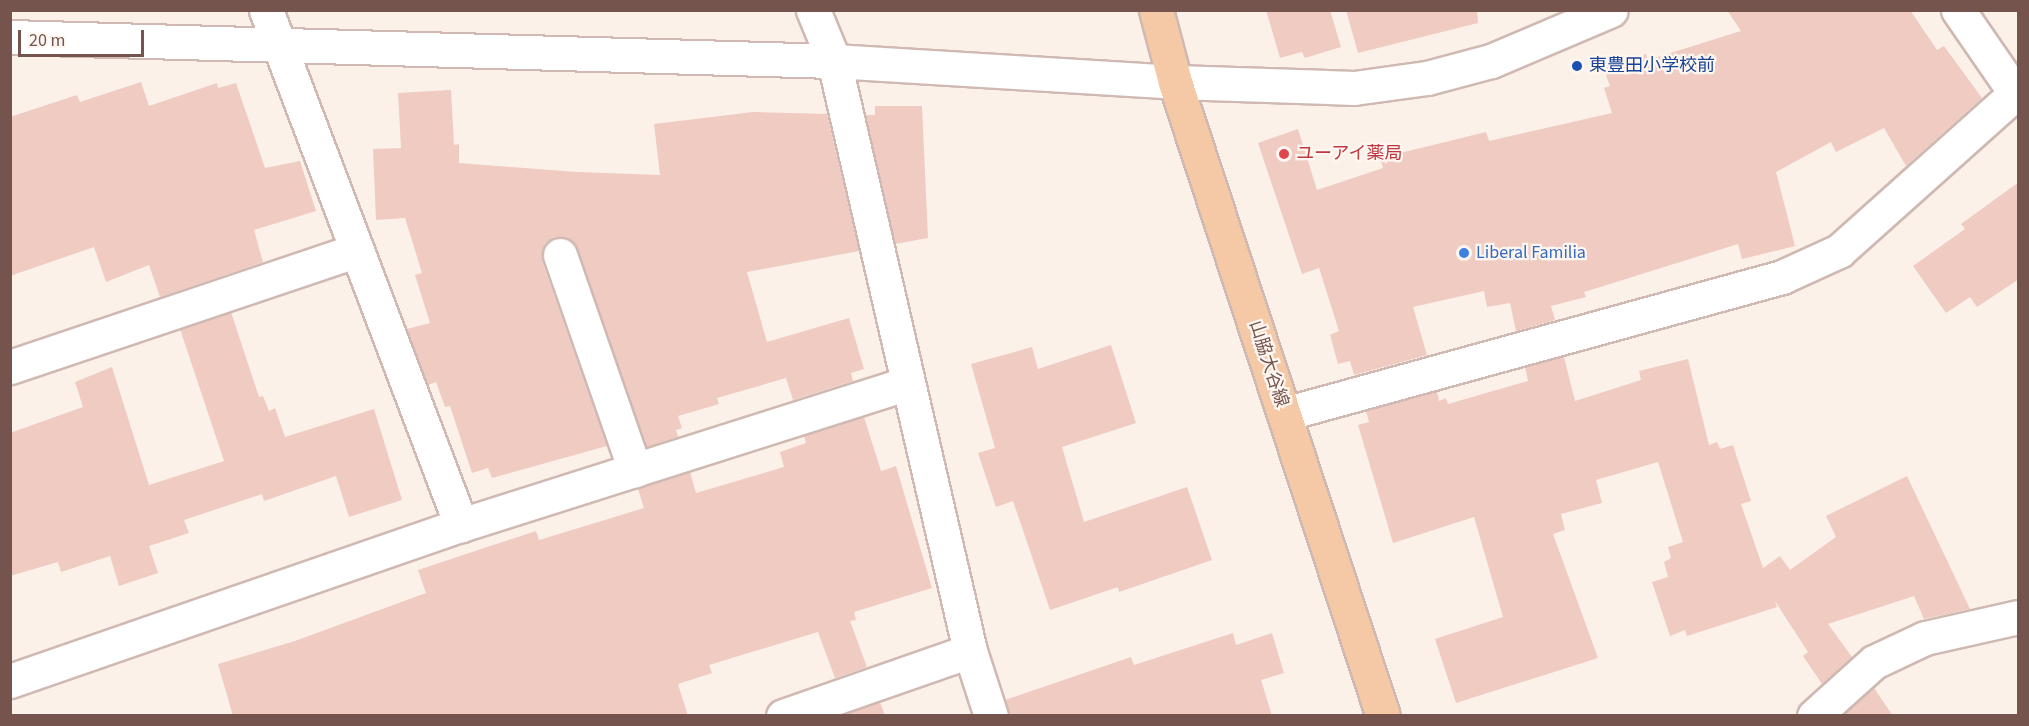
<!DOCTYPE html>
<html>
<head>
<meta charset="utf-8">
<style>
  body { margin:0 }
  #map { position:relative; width:2029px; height:726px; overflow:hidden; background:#fbf1e9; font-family:"Source Sans 3","Noto Sans JP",sans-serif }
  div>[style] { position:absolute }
  .building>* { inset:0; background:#efcbc2 }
  .roads { filter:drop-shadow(2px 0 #cfb9b2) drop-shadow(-2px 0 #cfb9b2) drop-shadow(0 2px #cfb9b2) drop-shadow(0 -2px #cfb9b2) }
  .minor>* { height:33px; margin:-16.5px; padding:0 16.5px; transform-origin:16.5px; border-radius:16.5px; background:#fff }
  .tertiary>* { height:33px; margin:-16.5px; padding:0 16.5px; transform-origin:16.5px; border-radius:16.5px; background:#fff }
  .primary>* { height:33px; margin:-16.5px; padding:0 16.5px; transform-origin:16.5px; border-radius:16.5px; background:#f6c9a6 }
  .dots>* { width:16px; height:16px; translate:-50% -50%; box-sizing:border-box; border:3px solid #fef6f0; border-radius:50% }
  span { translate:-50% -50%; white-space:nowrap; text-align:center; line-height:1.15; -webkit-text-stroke:4.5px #fef6f0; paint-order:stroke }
  .transit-label { font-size:18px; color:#164399 }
  .left { translate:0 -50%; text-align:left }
  .health-label { font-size:18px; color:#be3a42 }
  .shop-label { font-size:18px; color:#366cbe }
  .street-label { font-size:18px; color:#75544e }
  .frame { position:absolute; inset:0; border:12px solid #75544e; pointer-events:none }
  .scale { position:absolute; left:18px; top:30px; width:126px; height:27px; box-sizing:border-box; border:3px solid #75544e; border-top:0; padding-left:8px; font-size:18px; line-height:21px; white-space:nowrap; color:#75544e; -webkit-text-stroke:4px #fef6f0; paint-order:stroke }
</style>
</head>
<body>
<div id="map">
  <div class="building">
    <i style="clip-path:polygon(1266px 10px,1330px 10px,1341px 47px,1305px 58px,1302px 52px,1280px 58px)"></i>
    <i style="clip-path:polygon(1346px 10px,1477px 10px,1478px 23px,1358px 53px)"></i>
    <i style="clip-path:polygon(1727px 10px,1910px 10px,1937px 50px,1944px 46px,1982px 98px,1906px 166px,1884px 128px,1836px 152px,1831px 142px,1776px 172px,1795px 246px,1742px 259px,1738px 244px,1584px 292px,1586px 297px,1551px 306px,1555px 320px,1516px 331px,1510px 303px,1487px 307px,1484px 291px,1413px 307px,1427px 355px,1354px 375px,1350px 361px,1338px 364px,1330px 335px,1339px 331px,1319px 268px,1302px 274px,1258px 143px,1298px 129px,1317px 190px,1383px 168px,1380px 158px,1486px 132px,1489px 141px,1612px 113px,1604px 88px,1610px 86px,1603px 67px,1646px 54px,1648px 60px,1741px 31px)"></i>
    <i style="clip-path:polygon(141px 82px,149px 106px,217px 83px,218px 88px,236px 83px,265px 168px,300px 161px,316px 211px,254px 230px,263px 262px,160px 297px,149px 265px,106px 282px,94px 247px,10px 276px,10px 117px,77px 95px,80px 102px)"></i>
    <i style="clip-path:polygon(451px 90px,454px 145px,459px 144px,459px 163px,577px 172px,660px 175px,654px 124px,753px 112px,827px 114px,859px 251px,747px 272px,767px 342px,849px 318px,864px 369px,851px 373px,853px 381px,793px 400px,786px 378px,717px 398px,719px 404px,678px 416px,682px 428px,676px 430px,678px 437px,647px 447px,578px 249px,572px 240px,554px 237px,545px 243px,542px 261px,607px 446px,492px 478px,488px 468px,472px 473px,450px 406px,445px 407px,436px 382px,428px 385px,407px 329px,430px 323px,415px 275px,422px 273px,405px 218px,376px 220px,373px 149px,401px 148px,398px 93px)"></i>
    <i style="clip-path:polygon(875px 106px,922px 106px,928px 238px,895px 244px,866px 115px,875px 115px)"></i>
    <i style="clip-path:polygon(2019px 182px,2019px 279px,1977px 307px,1970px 297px,1946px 313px,1913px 266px,1965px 229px,1961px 224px)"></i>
    <i style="clip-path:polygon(231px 312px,259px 397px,263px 396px,269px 411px,275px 408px,285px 437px,374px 409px,402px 500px,349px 517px,336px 476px,264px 501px,262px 494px,184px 520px,189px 533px,149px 546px,158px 573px,119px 586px,110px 556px,61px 572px,58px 562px,10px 576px,10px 433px,83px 407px,75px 382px,112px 367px,149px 485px,224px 461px,180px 329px)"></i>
    <i style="clip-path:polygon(1111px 345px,1136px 423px,1062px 447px,1084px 522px,1187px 487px,1212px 560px,1119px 592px,1118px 587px,1050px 610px,1013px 501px,996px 507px,978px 453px,995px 448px,971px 364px,1032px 347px,1038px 369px)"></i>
    <i style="clip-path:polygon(1564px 357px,1575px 401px,1641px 380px,1639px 371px,1688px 359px,1709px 445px,1717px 442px,1720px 449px,1733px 445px,1751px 501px,1741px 504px,1763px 568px,1780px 556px,1790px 570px,1836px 537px,1826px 516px,1907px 476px,1970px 609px,1924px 619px,1914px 596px,1828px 624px,1852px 657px,1822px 684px,1803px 656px,1808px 652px,1775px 601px,1777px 607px,1687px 636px,1685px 630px,1670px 636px,1652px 582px,1668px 577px,1664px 562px,1671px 558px,1668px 547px,1683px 542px,1658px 462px,1596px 480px,1602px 503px,1561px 514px,1565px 530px,1553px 534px,1598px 658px,1456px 703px,1435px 639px,1503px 617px,1474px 517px,1393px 543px,1358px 425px,1369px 422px,1366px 411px,1437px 391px,1439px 401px,1446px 398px,1448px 404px,1528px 381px,1525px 367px)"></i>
    <i style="clip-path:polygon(864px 417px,881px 471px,896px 466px,932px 588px,854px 612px,856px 620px,850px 621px,867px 667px,835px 678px,818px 632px,709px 665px,712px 673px,678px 684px,688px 716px,233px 716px,218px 664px,295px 641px,426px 593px,418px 570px,536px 531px,539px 540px,644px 508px,638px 489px,690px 472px,696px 493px,784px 467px,780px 452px,806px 443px,804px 436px)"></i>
    <i style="clip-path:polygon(1233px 633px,1236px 645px,1272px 633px,1284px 673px,1261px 680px,1272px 716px,1009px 716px,1005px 700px,1131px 657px,1134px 665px)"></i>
    <i style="clip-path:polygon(1874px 688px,1893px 716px,1843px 716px,1843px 715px)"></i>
    <i style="clip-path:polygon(880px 702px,885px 716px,848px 716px,848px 713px)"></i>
  </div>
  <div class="roads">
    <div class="minor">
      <i style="left:266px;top:10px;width:551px;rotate:69.26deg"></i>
      <i style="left:813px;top:10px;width:55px;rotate:67.6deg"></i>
      <i style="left:834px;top:61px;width:605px;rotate:77.02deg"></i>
      <i style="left:970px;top:651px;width:68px;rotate:72.1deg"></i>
      <i style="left:560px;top:255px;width:228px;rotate:70.8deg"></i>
      <i style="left:10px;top:367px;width:366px;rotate:-18.6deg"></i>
      <i style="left:1284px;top:414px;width:517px;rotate:-15.38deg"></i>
      <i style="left:1782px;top:277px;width:63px;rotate:-24.5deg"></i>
      <i style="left:1839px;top:251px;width:237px;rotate:-41.8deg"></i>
      <i style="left:10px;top:681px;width:477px;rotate:-19.1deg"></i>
      <i style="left:461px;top:525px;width:467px;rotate:-17.6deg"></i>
      <i style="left:783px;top:716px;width:198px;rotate:-19.2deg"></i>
      <i style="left:1814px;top:716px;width:81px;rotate:-42deg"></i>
      <i style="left:1874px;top:662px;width:56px;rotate:-25.2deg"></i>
      <i style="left:1925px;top:638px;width:95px;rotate:-12.7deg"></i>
    </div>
    <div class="tertiary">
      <i style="left:1958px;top:10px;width:106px;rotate:55.4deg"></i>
      <i style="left:10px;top:37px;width:824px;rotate:1.67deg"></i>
      <i style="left:834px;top:61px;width:342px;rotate:3.5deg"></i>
      <i style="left:1175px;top:82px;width:179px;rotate:1.9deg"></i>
      <i style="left:1354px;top:88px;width:74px;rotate:-7.8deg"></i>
      <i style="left:1427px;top:78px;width:66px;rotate:-14.9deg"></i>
      <i style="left:1491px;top:61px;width:130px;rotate:-23deg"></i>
    </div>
    <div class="primary">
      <i style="left:1156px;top:10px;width:74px;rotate:75.2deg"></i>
      <i style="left:1175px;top:82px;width:667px;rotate:71.84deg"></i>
    </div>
  </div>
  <div class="dots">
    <i style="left:1577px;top:66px;background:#1a4fb4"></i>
    <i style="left:1284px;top:154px;background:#e0444e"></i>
    <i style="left:1464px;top:253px;background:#3f7fe0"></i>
  </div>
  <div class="transit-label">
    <span class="left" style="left:1589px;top:66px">東豊田小学校前</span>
  </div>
  <div class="health-label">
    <span class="left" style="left:1296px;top:154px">ユーアイ薬局</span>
  </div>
  <div class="shop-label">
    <span class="left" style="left:1476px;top:253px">Liberal Familia</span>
  </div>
  <div class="street-label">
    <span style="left:1268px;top:364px;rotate:72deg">山脇大谷線</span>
  </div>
  <div class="frame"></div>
  <div class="scale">20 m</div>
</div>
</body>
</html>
